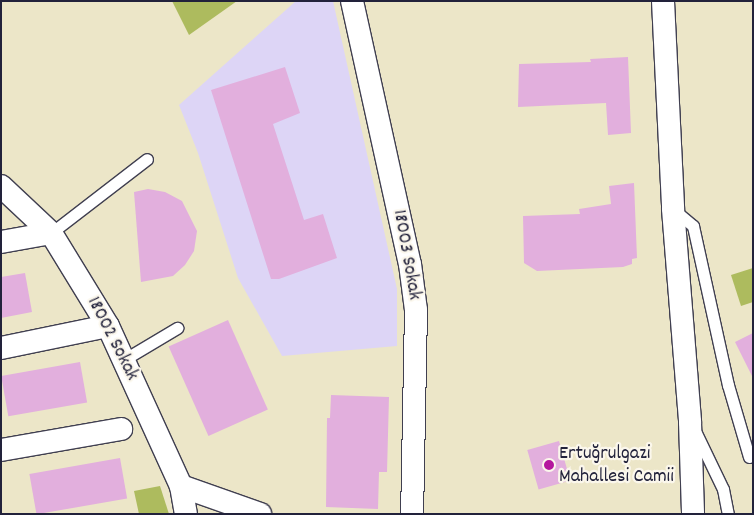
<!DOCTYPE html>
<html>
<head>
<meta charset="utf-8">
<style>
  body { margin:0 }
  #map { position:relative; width:754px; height:515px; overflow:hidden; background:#ece6c8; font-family:Dekko,sans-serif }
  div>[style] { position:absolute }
  .built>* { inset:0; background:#ddd5f6 }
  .green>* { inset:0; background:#adbb5e }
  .building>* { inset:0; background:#e2afdd; transform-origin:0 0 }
  .roads { filter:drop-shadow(1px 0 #403f50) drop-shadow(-1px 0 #403f50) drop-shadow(0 1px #403f50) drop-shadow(0 -1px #403f50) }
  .service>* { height:11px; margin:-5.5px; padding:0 5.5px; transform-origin:5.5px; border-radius:5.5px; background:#fff }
  .minor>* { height:22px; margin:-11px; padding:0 11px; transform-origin:11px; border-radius:11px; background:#fff }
  .dots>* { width:14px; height:14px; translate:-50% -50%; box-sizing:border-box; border:2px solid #fbf7ec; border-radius:50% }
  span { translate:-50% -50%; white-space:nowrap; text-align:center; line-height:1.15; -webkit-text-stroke:4.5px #fbf7ec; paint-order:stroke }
  .street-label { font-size:20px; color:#22223b }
  .poi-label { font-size:20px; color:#22223b }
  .left { translate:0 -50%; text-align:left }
  .frame { position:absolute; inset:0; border:2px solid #22223b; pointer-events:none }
</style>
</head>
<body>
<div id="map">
  <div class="built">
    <i style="clip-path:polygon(296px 1px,333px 1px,397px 289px,397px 346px,282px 356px,238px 278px,198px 153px,179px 105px)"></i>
  </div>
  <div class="green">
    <i style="clip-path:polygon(172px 1px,237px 1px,189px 35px)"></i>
    <i style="clip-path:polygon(753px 268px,753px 302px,741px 306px,731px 275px)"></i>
    <i style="clip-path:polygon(160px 486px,169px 514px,139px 514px,134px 491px)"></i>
  </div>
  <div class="building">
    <i style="clip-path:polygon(628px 57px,631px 133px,608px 135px,606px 103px,518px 107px,519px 64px,591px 62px,590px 59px)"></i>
    <i style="clip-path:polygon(285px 67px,300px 113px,273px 124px,304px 220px,323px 214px,337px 258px,279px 279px,271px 279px,211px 90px)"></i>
    <i style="clip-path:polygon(634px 183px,637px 258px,632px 259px,632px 264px,623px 267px,537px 271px,524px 263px,523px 216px,580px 214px,579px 209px,611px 204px,609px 186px)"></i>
    <i style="clip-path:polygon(148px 189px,165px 192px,182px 201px,197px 231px,194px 251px,185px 265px,173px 276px,141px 282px,134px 192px)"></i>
    <i style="clip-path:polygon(25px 273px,32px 312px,1px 318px,1px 277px)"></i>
    <i style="left:228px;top:320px;width:98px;height:65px;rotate:66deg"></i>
    <i style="clip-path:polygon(753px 333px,753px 378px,735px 342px)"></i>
    <i style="left:80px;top:362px;width:41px;height:80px;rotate:80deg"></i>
    <i style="clip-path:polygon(331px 395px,389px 397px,387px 472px,379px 472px,378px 509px,326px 507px,327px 418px,330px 418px)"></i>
    <i style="left:559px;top:441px;width:41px;height:33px;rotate:74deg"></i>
    <i style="left:120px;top:458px;width:41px;height:92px;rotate:80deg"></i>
  </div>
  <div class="roads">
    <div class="service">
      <i style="left:674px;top:210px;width:25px;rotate:40deg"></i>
      <i style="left:693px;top:226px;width:163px;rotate:77.6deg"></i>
      <i style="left:728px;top:385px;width:75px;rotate:73.7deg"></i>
      <i style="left:51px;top:233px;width:121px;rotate:-37.6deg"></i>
      <i style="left:125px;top:359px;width:61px;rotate:-30.8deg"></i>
      <i style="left:696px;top:433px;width:62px;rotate:64.3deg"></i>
      <i style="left:723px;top:489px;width:25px;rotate:79deg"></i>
    </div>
    <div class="minor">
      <i style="left:352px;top:1px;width:269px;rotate:77.6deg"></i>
      <i style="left:410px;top:264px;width:46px;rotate:82.6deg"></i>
      <i style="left:416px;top:310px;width:204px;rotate:91.1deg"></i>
      <i style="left:663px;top:1px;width:208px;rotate:87.2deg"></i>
      <i style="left:673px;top:209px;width:214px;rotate:85.4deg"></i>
      <i style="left:690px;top:422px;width:92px;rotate:88.1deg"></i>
      <i style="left:1px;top:186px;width:69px;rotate:43.2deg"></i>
      <i style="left:51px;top:233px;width:109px;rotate:58.5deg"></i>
      <i style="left:108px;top:326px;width:176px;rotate:65.5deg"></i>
      <i style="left:181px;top:486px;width:28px;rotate:80deg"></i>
      <i style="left:1px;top:242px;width:51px;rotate:-10.2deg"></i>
      <i style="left:1px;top:348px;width:109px;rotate:-11.6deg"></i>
      <i style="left:1px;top:450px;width:122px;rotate:-9.9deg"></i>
      <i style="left:181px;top:486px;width:84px;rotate:19.5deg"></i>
    </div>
  </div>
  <div class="dots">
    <i style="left:549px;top:465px;background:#b5179e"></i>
  </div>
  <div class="street-label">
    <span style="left:406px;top:255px;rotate:80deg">18003 Sokak</span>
    <span style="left:112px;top:339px;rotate:63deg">18002 Sokak</span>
  </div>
  <div class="poi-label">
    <span class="left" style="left:559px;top:466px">Ertuğrulgazi<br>Mahallesi Camii</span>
  </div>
  <div class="frame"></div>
</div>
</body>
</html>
